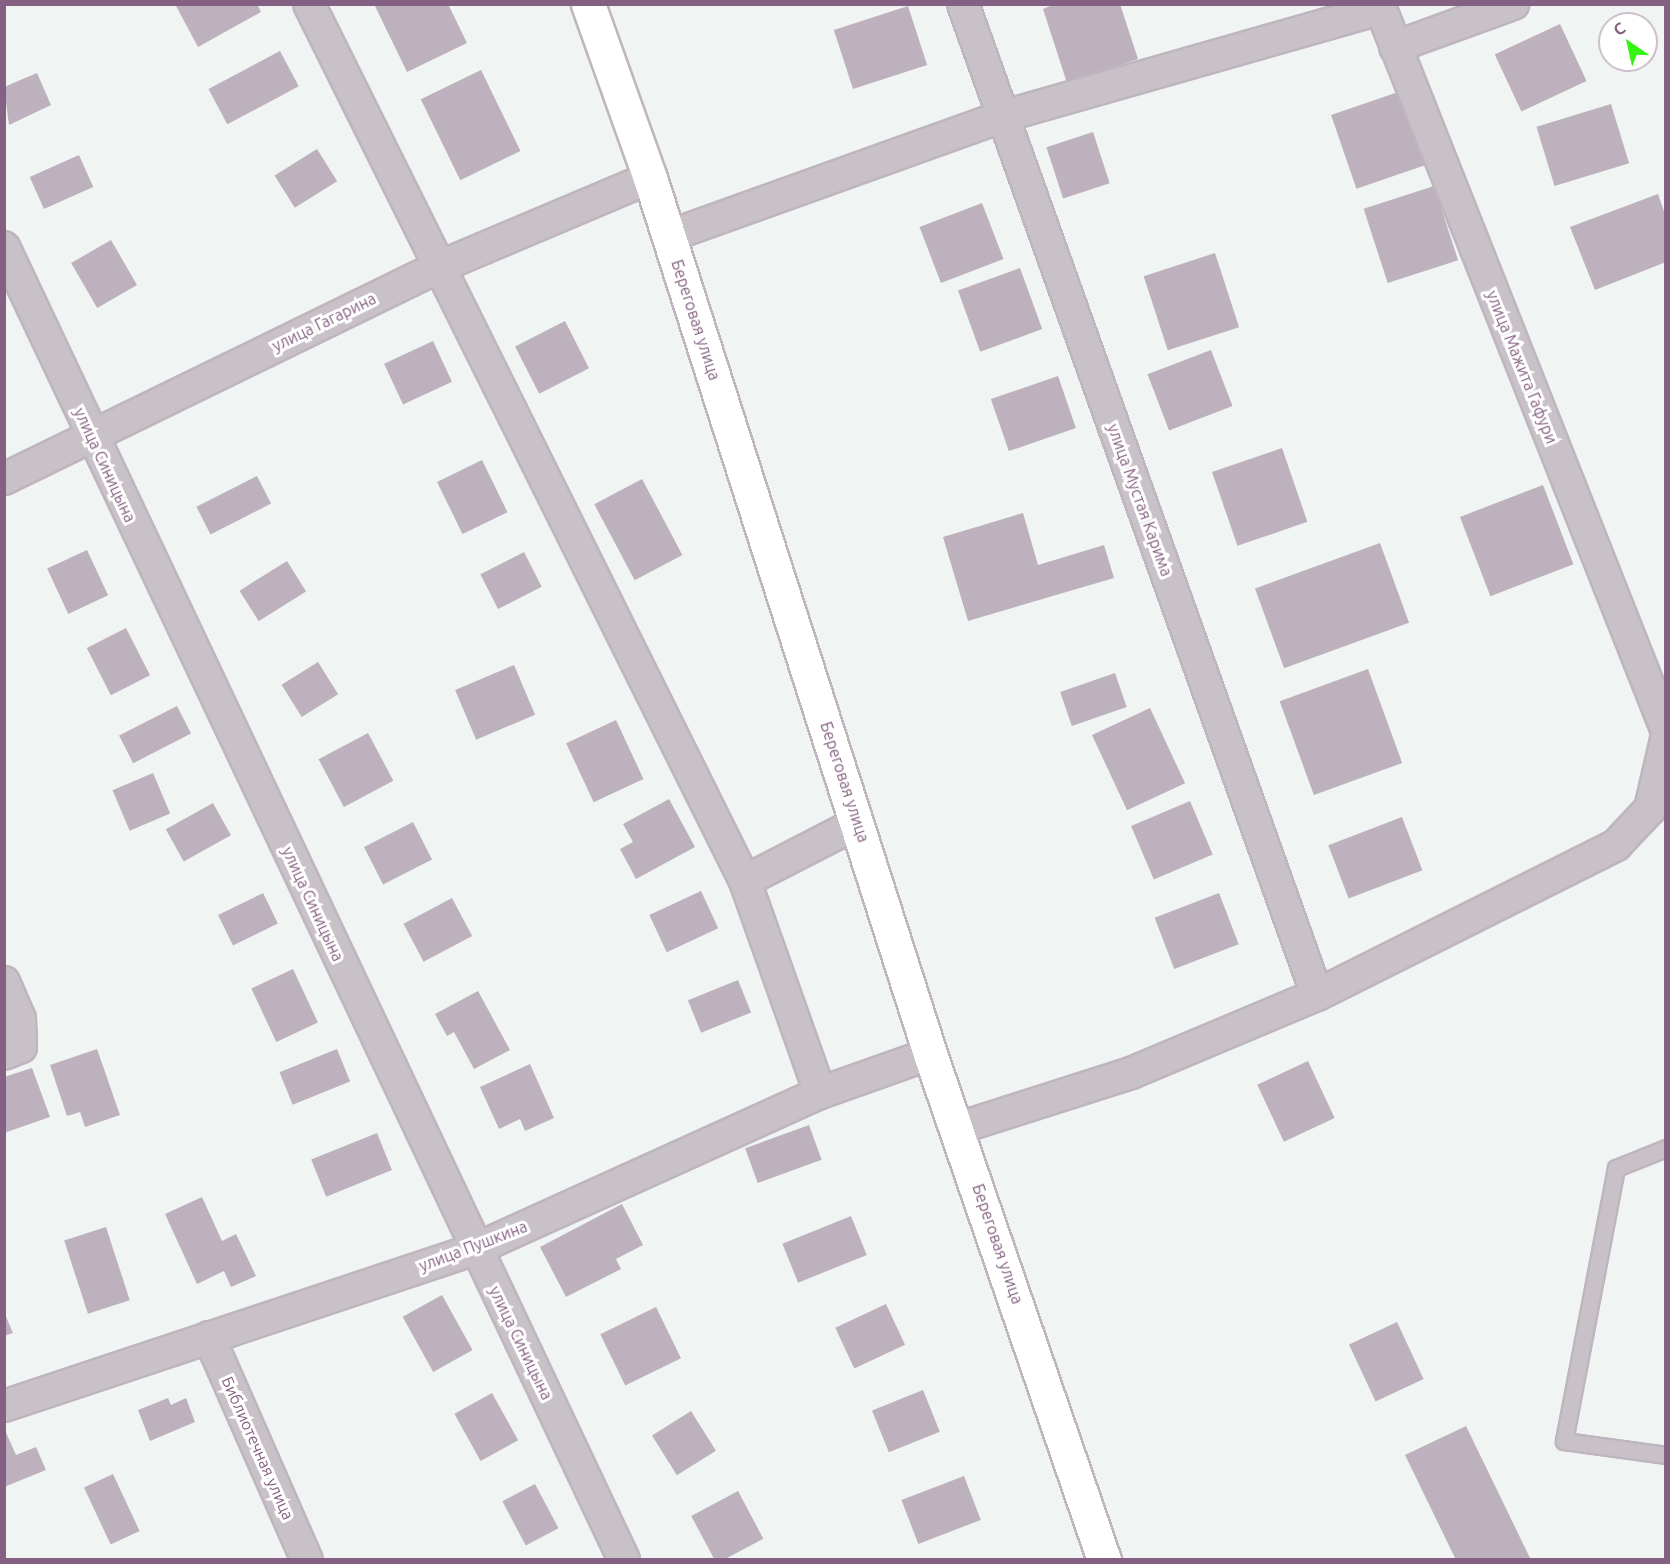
<!DOCTYPE html>
<html>
<head>
<meta charset="utf-8">
<style>
  body { margin:0 }
  #map { position:relative; width:1670px; height:1564px; overflow:hidden; background:#f0f5f3; font-family:Ubuntu,sans-serif }
  div>[style] { position:absolute }
  .building>* { inset:0; background:#bdb1bd; transform-origin:0 0 }
  .roads { filter:drop-shadow(2px 0 #bfb5be) drop-shadow(-2px 0 #bfb5be) drop-shadow(0 2px #bfb5be) drop-shadow(0 -2px #bfb5be) }
  .lane>* { height:15px; margin:-7.5px; padding:0 7.5px; transform-origin:7.5px; border-radius:7.5px; background:#c9c1c8 }
  .street>* { height:30px; margin:-15px; padding:0 15px; transform-origin:15px; border-radius:15px; background:#c9c1c8 }
  .secondary>* { height:33px; margin:-16.5px; padding:0 16.5px; transform-origin:16.5px; border-radius:16.5px; background:#fff }
  span { translate:-50% -50%; white-space:nowrap; text-align:center; line-height:1.15; -webkit-text-stroke:6px #fff; paint-order:stroke }
  .street-label { font-size:16px; color:#846082 }
  .frame { position:absolute; inset:0; border:6px solid #846082; pointer-events:none }
  .north { position:absolute; left:1598px; top:12px; width:60px; height:60px; box-sizing:border-box; background:#fff; border:2px solid #cebfcd; border-radius:50%; rotate:326deg; font-size:16px; font-weight:700; line-height:24px; text-align:center; color:#846082 }
  .north::after { content:''; display:block; margin:auto; width:21px; height:27px; background:#33f510; clip-path:polygon(50% 0,100% 100%,50% 72%,0 100%) }
</style>
</head>
<body>
<div id="map">
  <div class="building">
    <i style="clip-path:polygon(175px 4px,257px 4px,261px 12px,198px 47px)"></i>
    <i style="clip-path:polygon(374px 4px,448px 4px,467px 43px,407px 72px)"></i>
    <i style="clip-path:polygon(1055px 4px,1120px 4px,1138px 59px,1067px 83px,1043px 9px)"></i>
    <i style="left:908px;top:6px;width:62px;height:78px;rotate:72deg"></i>
    <i style="left:1560px;top:24px;width:63px;height:72px;rotate:65deg"></i>
    <i style="left:280px;top:51px;width:40px;height:81px;rotate:62deg"></i>
    <i style="left:481px;top:70px;width:90px;height:67px;rotate:64deg"></i>
    <i style="clip-path:polygon(37px 73px,51px 105px,9px 125px,4px 87px)"></i>
    <i style="left:1401px;top:91px;width:78px;height:74px;rotate:71deg"></i>
    <i style="left:1611px;top:104px;width:62px;height:78px;rotate:73deg"></i>
    <i style="left:1093px;top:132px;width:54px;height:49px;rotate:72deg"></i>
    <i style="left:317px;top:149px;width:38px;height:50px;rotate:58deg"></i>
    <i style="left:79px;top:155px;width:35px;height:54px;rotate:66deg"></i>
    <i style="left:1434px;top:186px;width:78px;height:74px;rotate:72deg"></i>
    <i style="clip-path:polygon(1658px 194px,1666px 217px,1666px 262px,1595px 290px,1570px 227px)"></i>
    <i style="left:982px;top:203px;width:60px;height:67px;rotate:69deg"></i>
    <i style="left:111px;top:240px;width:52px;height:46px;rotate:60deg"></i>
    <i style="left:1215px;top:253px;width:78px;height:75px;rotate:72deg"></i>
    <i style="left:1020px;top:268px;width:65px;height:66px;rotate:70deg"></i>
    <i style="left:565px;top:321px;width:53px;height:56px;rotate:63deg"></i>
    <i style="left:433px;top:341px;width:45px;height:54px;rotate:65deg"></i>
    <i style="left:1211px;top:350px;width:60px;height:68px;rotate:69deg"></i>
    <i style="left:1058px;top:376px;width:55px;height:71px;rotate:71deg"></i>
    <i style="left:1282px;top:448px;width:78px;height:74px;rotate:71deg"></i>
    <i style="left:482px;top:460px;width:58px;height:50px;rotate:64deg"></i>
    <i style="left:257px;top:476px;width:31px;height:68px;rotate:63deg"></i>
    <i style="left:642px;top:479px;width:86px;height:54px;rotate:62deg"></i>
    <i style="left:1543px;top:485px;width:85px;height:89px;rotate:69deg"></i>
    <i style="clip-path:polygon(1023px 513px,1038px 565px,1104px 545px,1114px 578px,968px 621px,943px 537px)"></i>
    <i style="left:1380px;top:543px;width:85px;height:133px;rotate:70deg"></i>
    <i style="left:87px;top:550px;width:50px;height:44px;rotate:65deg"></i>
    <i style="left:524px;top:552px;width:39px;height:49px;rotate:63deg"></i>
    <i style="left:287px;top:561px;width:36px;height:56px;rotate:58deg"></i>
    <i style="left:126px;top:628px;width:53px;height:44px;rotate:63deg"></i>
    <i style="left:318px;top:662px;width:38px;height:43px;rotate:58deg"></i>
    <i style="left:514px;top:665px;width:54px;height:64px;rotate:67deg"></i>
    <i style="left:1368px;top:669px;width:100px;height:94px;rotate:70deg"></i>
    <i style="left:1115px;top:673px;width:36px;height:58px;rotate:71deg"></i>
    <i style="left:177px;top:706px;width:31px;height:65px;rotate:63deg"></i>
    <i style="left:1150px;top:708px;width:83px;height:64px;rotate:65deg"></i>
    <i style="left:616px;top:720px;width:65px;height:55px;rotate:65deg"></i>
    <i style="left:368px;top:733px;width:54px;height:56px;rotate:62deg"></i>
    <i style="left:153px;top:773px;width:44px;height:44px;rotate:67deg"></i>
    <i style="clip-path:polygon(669px 799px,695px 847px,636px 879px,620px 849px,633px 842px,623px 824px)"></i>
    <i style="left:1190px;top:801px;width:58px;height:64px;rotate:67deg"></i>
    <i style="left:213px;top:803px;width:37px;height:54px;rotate:61deg"></i>
    <i style="left:1402px;top:817px;width:57px;height:79px;rotate:69deg"></i>
    <i style="left:413px;top:822px;width:42px;height:55px;rotate:63deg"></i>
    <i style="left:701px;top:891px;width:41px;height:57px;rotate:65deg"></i>
    <i style="left:263px;top:893px;width:34px;height:50px;rotate:64deg"></i>
    <i style="left:1219px;top:893px;width:55px;height:69px;rotate:69deg"></i>
    <i style="left:452px;top:898px;width:43px;height:55px;rotate:62deg"></i>
    <i style="left:293px;top:969px;width:59px;height:46px;rotate:65deg"></i>
    <i style="left:738px;top:980px;width:35px;height:54px;rotate:68deg"></i>
    <i style="clip-path:polygon(478px 991px,510px 1050px,474px 1069px,454px 1032px,447px 1036px,435px 1014px)"></i>
    <i style="clip-path:polygon(97px 1049px,120px 1115px,85px 1127px,80px 1112px,67px 1116px,50px 1065px)"></i>
    <i style="left:337px;top:1049px;width:35px;height:62px;rotate:68deg"></i>
    <i style="left:1308px;top:1061px;width:63px;height:56px;rotate:65deg"></i>
    <i style="clip-path:polygon(530px 1064px,554px 1118px,525px 1131px,520px 1119px,499px 1129px,480px 1087px)"></i>
    <i style="clip-path:polygon(32px 1068px,50px 1117px,4px 1133px,4px 1077px)"></i>
    <i style="left:809px;top:1125px;width:37px;height:68px;rotate:70deg"></i>
    <i style="left:377px;top:1133px;width:40px;height:71px;rotate:68deg"></i>
    <i style="clip-path:polygon(202px 1197px,222px 1241px,236px 1234px,256px 1276px,231px 1287px,224px 1271px,197px 1284px,165px 1214px)"></i>
    <i style="clip-path:polygon(622px 1204px,643px 1245px,616px 1259px,621px 1269px,566px 1297px,540px 1247px)"></i>
    <i style="left:851px;top:1216px;width:42px;height:74px;rotate:68deg"></i>
    <i style="left:106px;top:1227px;width:77px;height:44px;rotate:72deg"></i>
    <i style="left:442px;top:1295px;width:63px;height:45px;rotate:61deg"></i>
    <i style="left:886px;top:1304px;width:45px;height:56px;rotate:65deg"></i>
    <i style="left:656px;top:1307px;width:57px;height:62px;rotate:64deg"></i>
    <i style="clip-path:polygon(4px 1312px,13px 1333px,4px 1336px)"></i>
    <i style="left:1397px;top:1322px;width:63px;height:53px;rotate:65deg"></i>
    <i style="left:923px;top:1390px;width:45px;height:55px;rotate:68deg"></i>
    <i style="left:492px;top:1393px;width:54px;height:43px;rotate:61deg"></i>
    <i style="clip-path:polygon(168px 1398px,171px 1405px,186px 1398px,195px 1422px,150px 1441px,138px 1410px)"></i>
    <i style="left:691px;top:1411px;width:47px;height:46px;rotate:58deg"></i>
    <i style="clip-path:polygon(1466px 1426px,1531px 1560px,1456px 1560px,1405px 1455px)"></i>
    <i style="clip-path:polygon(4px 1428px,16px 1455px,36px 1447px,46px 1470px,4px 1487px)"></i>
    <i style="left:113px;top:1474px;width:63px;height:32px;rotate:65deg"></i>
    <i style="left:964px;top:1476px;width:47px;height:67px;rotate:69deg"></i>
    <i style="left:535px;top:1484px;width:50px;height:37px;rotate:62deg"></i>
    <i style="left:738px;top:1491px;width:54px;height:53px;rotate:62deg"></i>
  </div>
  <div class="roads">
    <div class="lane">
      <i style="left:1666px;top:1148px;width:54px;rotate:158.2deg"></i>
      <i style="left:1616px;top:1168px;width:278px;rotate:100.8deg"></i>
      <i style="left:1564px;top:1441px;width:103px;rotate:7.8deg"></i>
    </div>
    <div class="street">
      <i style="left:309px;top:4px;width:979px;rotate:63.57deg"></i>
      <i style="left:745px;top:881px;width:127px;rotate:-27.2deg"></i>
      <i style="left:963px;top:4px;width:1052px;rotate:70.34deg"></i>
      <i style="left:1379px;top:4px;width:780px;rotate:68.4deg"></i>
      <i style="left:1395px;top:47px;width:126px;rotate:-20deg"></i>
      <i style="left:669px;top:236px;width:356px;rotate:-19.7deg"></i>
      <i style="left:1004px;top:116px;width:391px;rotate:-15.9deg"></i>
      <i style="left:4px;top:247px;width:1452px;rotate:64.72deg"></i>
      <i style="left:4px;top:479px;width:484px;rotate:-26deg"></i>
      <i style="left:439px;top:267px;width:229px;rotate:-22.9deg"></i>
      <i style="left:745px;top:881px;width:225px;rotate:70.5deg"></i>
      <i style="left:4px;top:982px;width:40px;rotate:66.6deg"></i>
      <i style="left:20px;top:1019px;width:28px;rotate:88deg"></i>
      <i style="left:21px;top:1047px;width:18px;rotate:158deg"></i>
      <i style="left:959px;top:1128px;width:181px;rotate:-17.7deg"></i>
      <i style="left:1131px;top:1073px;width:202px;rotate:-22.8deg"></i>
      <i style="left:1317px;top:995px;width:335px;rotate:-26.6deg"></i>
      <i style="left:1616px;top:845px;width:50px;rotate:-46.6deg"></i>
      <i style="left:1650px;top:809px;width:72px;rotate:-77.1deg"></i>
      <i style="left:209px;top:1337px;width:244px;rotate:66.3deg"></i>
      <i style="left:4px;top:1406px;width:497px;rotate:-18.4deg"></i>
      <i style="left:476px;top:1249px;width:378px;rotate:-24.4deg"></i>
      <i style="left:820px;top:1093px;width:117px;rotate:-19.5deg"></i>
    </div>
    <div class="secondary">
      <i style="left:588px;top:4px;width:185px;rotate:70.4deg"></i>
      <i style="left:650px;top:178px;width:920px;rotate:72.27deg"></i>
      <i style="left:930px;top:1054px;width:535px;rotate:71.02deg"></i>
    </div>
  </div>
  <div class="street-label">
    <span style="left:696px;top:320px;rotate:72deg">Береговая улица</span>
    <span style="left:324px;top:322px;rotate:-26deg">улица Гагарина</span>
    <span style="left:1522px;top:367px;rotate:68deg">улица Мажита Гафури</span>
    <span style="left:105px;top:465px;rotate:65deg">улица Синицына</span>
    <span style="left:1140px;top:500px;rotate:70deg">улица Мустая Карима</span>
    <span style="left:845px;top:782px;rotate:72deg">Береговая улица</span>
    <span style="left:313px;top:904px;rotate:65deg">улица Синицына</span>
    <span style="left:998px;top:1244px;rotate:71deg">Береговая улица</span>
    <span style="left:473px;top:1246px;rotate:-21deg">улица Пушкина</span>
    <span style="left:521px;top:1343px;rotate:64deg">улица Синицына</span>
    <span style="left:258px;top:1448px;rotate:66deg">Библиотечная улица</span>
  </div>
  <div class="frame"></div>
  <div class="north">С</div>
</div>
</body>
</html>
